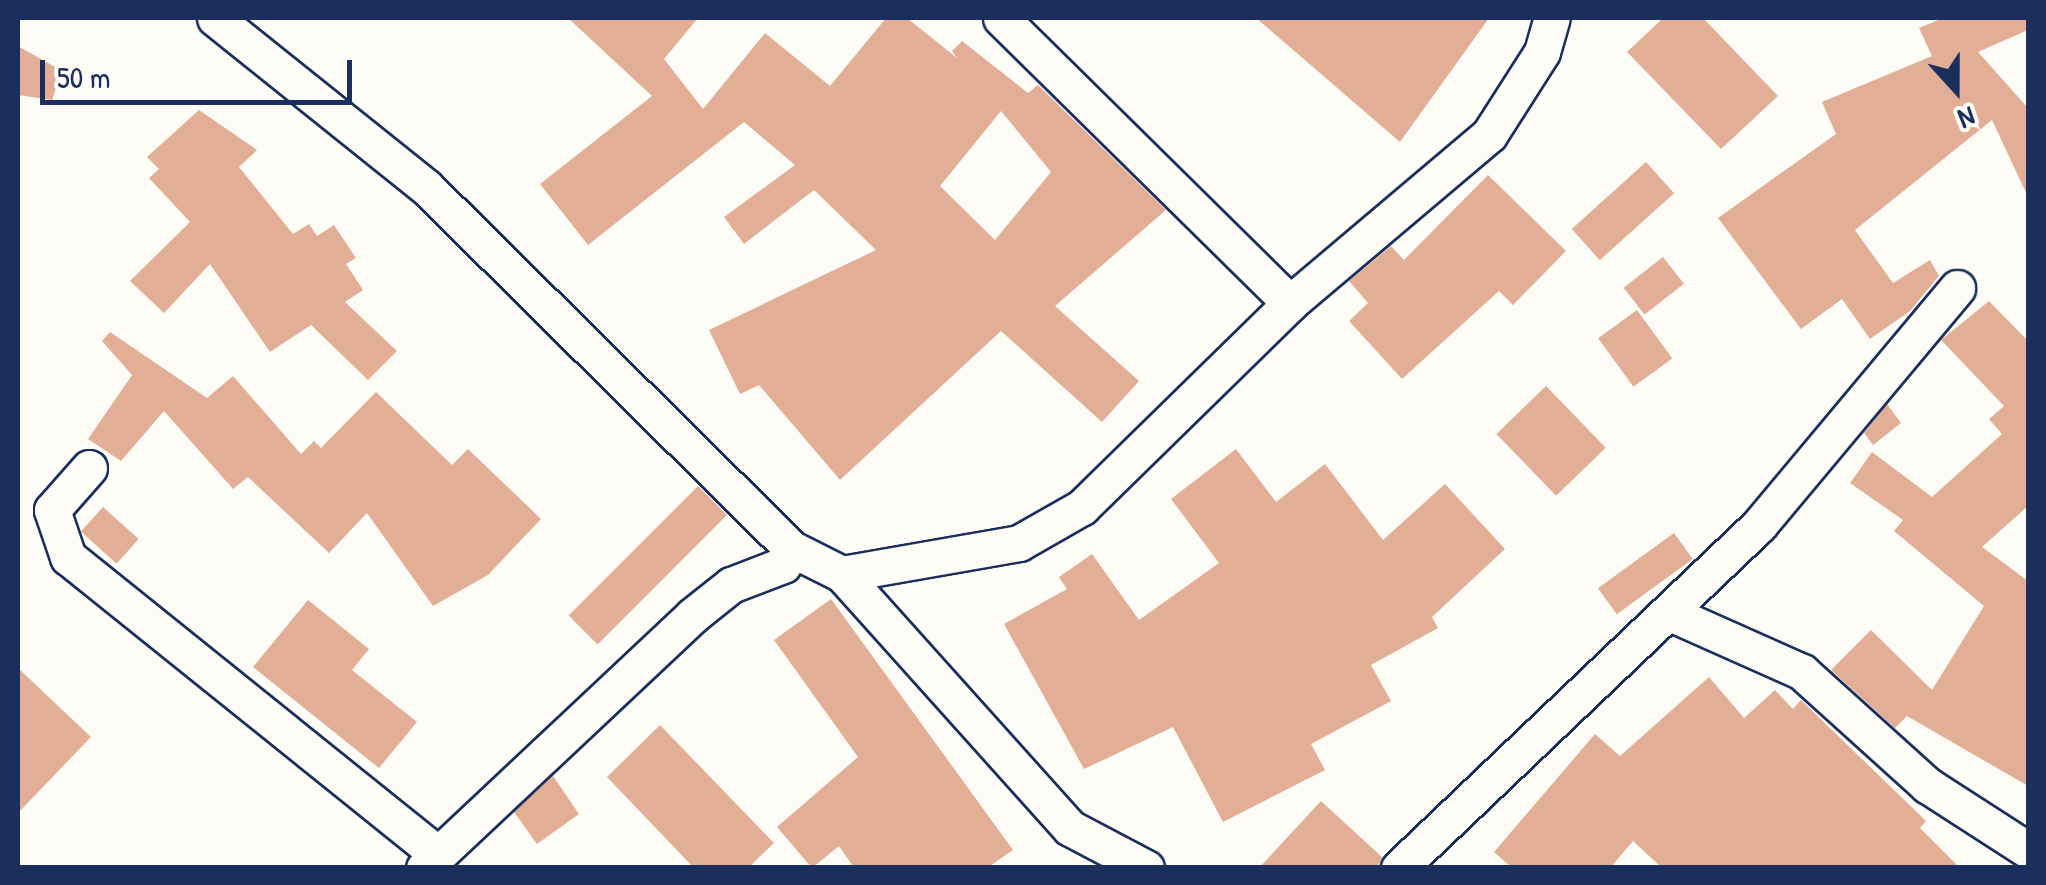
<!DOCTYPE html>
<html>
<head>
<meta charset="utf-8">
<style>
  body { margin:0 }
  #map { position:relative; width:2046px; height:885px; overflow:hidden; background:#fdfcf7; font-family:"Patrick Hand",sans-serif }
  div>[style] { position:absolute }
  .building>* { inset:0; background:#e3ae96; transform-origin:0 0 }
  .roads { filter:drop-shadow(2px 0 #1b2f5e) drop-shadow(-2px 0 #1b2f5e) drop-shadow(0 2px #1b2f5e) drop-shadow(0 -2px #1b2f5e) }
  .minor>* { height:35px; margin:-17.5px; padding:0 17.5px; transform-origin:17.5px; border-radius:17.5px; background:#fdfcf7 }
  span { translate:-50% -50%; white-space:nowrap; text-align:center; line-height:1.15; -webkit-text-stroke:10px #fdfcf7; paint-order:stroke }
  .frame { position:absolute; inset:0; border:20px solid #1b2f5e; pointer-events:none }
  .north { position:absolute; left:1906px; top:40px; width:100px; height:100px; -webkit-text-stroke:8px #fdfcf7; paint-order:stroke; rotate:159deg; font-size:28px; font-weight:700; line-height:40px; text-align:center; color:#1b2f5e }
  .north::after { content:''; display:block; margin:auto; width:35px; height:45px; background:#1b2f5e; clip-path:polygon(50% 0,100% 100%,50% 72%,0 100%) }
  .scale { position:absolute; left:40px; top:60px; width:312px; height:45px; box-sizing:border-box; border:5px solid #1b2f5e; border-top:0; padding-left:12px; font-size:30px; line-height:35px; white-space:nowrap; color:#1b2f5e; -webkit-text-stroke:8px #fdfcf7; paint-order:stroke }
</style>
</head>
<body>
<div id="map">
  <div class="building">
    <i style="clip-path:polygon(evenodd,568px 18px,698px 18px,664px 59px,703px 109px,765px 33px,830px 86px,886px 18px,907px 18px,957px 58px,952px 51px,962px 41px,1028px 93px,1038px 85px,1166px 210px,1055px 306px,1139px 381px,1102px 422px,1001px 331px,840px 480px,759px 385px,740px 394px,709px 330px,876px 250px,814px 190px,744px 244px,724px 217px,795px 165px,744px 122px,588px 245px,540px 184px,652px 96px,568px 18px,1001px 111px,1051px 172px,995px 240px,940px 186px,1001px 111px)"></i>
    <i style="clip-path:polygon(1256px 18px,1489px 18px,1400px 142px)"></i>
    <i style="clip-path:polygon(1663px 18px,1703px 18px,1778px 96px,1721px 149px,1627px 52px)"></i>
    <i style="clip-path:polygon(1943px 18px,2028px 18px,2028px 30px,1978px 52px,2028px 108px,2028px 197px,1992px 120px,1855px 230px,1893px 283px,1930px 260px,1939px 276px,1910px 311px,1870px 339px,1842px 299px,1801px 329px,1718px 218px,1836px 134px,1822px 102px,1932px 56px,1919px 28px)"></i>
    <i style="clip-path:polygon(18px 46px,62px 71px,52px 100px,18px 95px)"></i>
    <i style="clip-path:polygon(199px 110px,257px 150px,239px 167px,293px 234px,309px 224px,317px 236px,334px 225px,356px 258px,346px 264px,363px 290px,345px 302px,397px 351px,368px 380px,311px 325px,270px 352px,210px 264px,164px 313px,130px 281px,190px 222px,149px 178px,159px 169px,147px 157px)"></i>
    <i style="left:1646px;top:162px;width:42px;height:100px;rotate:48deg"></i>
    <i style="clip-path:polygon(1488px 175px,1566px 251px,1513px 305px,1499px 291px,1402px 379px,1349px 321px,1368px 303px,1349px 281px,1391px 246px,1404px 260px)"></i>
    <i style="left:1663px;top:257px;width:34px;height:50px;rotate:52deg"></i>
    <i style="clip-path:polygon(1989px 301px,2028px 341px,2028px 506px,1982px 547px,2028px 581px,2028px 786px,1907px 716px,1895px 728px,1831px 670px,1871px 630px,1932px 690px,1984px 606px,1894px 531px,1903px 520px,1850px 483px,1872px 452px,1932px 497px,2002px 434px,1989px 419px,2004px 406px,1941px 340px)"></i>
    <i style="left:1637px;top:310px;width:60px;height:48px;rotate:54deg"></i>
    <i style="clip-path:polygon(110px 332px,207px 398px,233px 376px,301px 454px,314px 441px,321px 448px,376px 392px,452px 465px,468px 449px,541px 519px,488px 575px,433px 606px,367px 513px,329px 553px,248px 477px,233px 489px,164px 411px,121px 461px,88px 439px,132px 375px,102px 341px)"></i>
    <i style="left:1546px;top:386px;width:86px;height:69px;rotate:46deg"></i>
    <i style="clip-path:polygon(1887px 404px,1901px 423px,1873px 445px,1864px 433px)"></i>
    <i style="clip-path:polygon(1236px 449px,1276px 502px,1325px 464px,1383px 540px,1445px 484px,1505px 549px,1432px 617px,1438px 628px,1371px 665px,1391px 701px,1311px 744px,1325px 770px,1223px 822px,1173px 727px,1084px 769px,1004px 624px,1067px 589px,1059px 577px,1092px 554px,1139px 620px,1219px 563px,1171px 499px)"></i>
    <i style="left:698px;top:486px;width:41px;height:183px;rotate:45deg"></i>
    <i style="left:103px;top:507px;width:48px;height:33px;rotate:42deg"></i>
    <i style="left:1674px;top:533px;width:32px;height:94px;rotate:54deg"></i>
    <i style="clip-path:polygon(831px 599px,1013px 850px,987px 868px,854px 868px,839px 846px,812px 868px,777px 827px,858px 757px,774px 640px)"></i>
    <i style="clip-path:polygon(308px 600px,369px 649px,352px 670px,417px 722px,379px 768px,253px 667px)"></i>
    <i style="clip-path:polygon(18px 668px,91px 737px,18px 813px)"></i>
    <i style="clip-path:polygon(1709px 677px,1744px 718px,1775px 690px,1793px 709px,1801px 700px,1926px 821px,1920px 828px,1960px 868px,1662px 868px,1633px 841px,1610px 868px,1512px 868px,1494px 852px,1595px 734px,1620px 756px)"></i>
    <i style="clip-path:polygon(660px 725px,774px 843px,748px 868px,694px 868px,607px 777px)"></i>
    <i style="clip-path:polygon(553px 776px,579px 814px,537px 844px,514px 812px)"></i>
    <i style="clip-path:polygon(1321px 801px,1382px 857px,1378px 868px,1259px 868px)"></i>
  </div>
  <div class="roads">
    <div class="minor">
      <i style="left:215px;top:18px;width:270px;rotate:38.7deg"></i>
      <i style="left:426px;top:187px;width:515px;rotate:44.69deg"></i>
      <i style="left:792px;top:549px;width:56px;rotate:26.6deg"></i>
      <i style="left:842px;top:574px;width:180px;rotate:-9.9deg"></i>
      <i style="left:1019px;top:543px;width:73px;rotate:-29.7deg"></i>
      <i style="left:1082px;top:507px;width:291px;rotate:-44.4deg"></i>
      <i style="left:1290px;top:303px;width:260px;rotate:-40.2deg"></i>
      <i style="left:1489px;top:135px;width:98px;rotate:-57.4deg"></i>
      <i style="left:1542px;top:52px;width:35px;rotate:-74deg"></i>
      <i style="left:1001px;top:18px;width:406px;rotate:44.6deg"></i>
      <i style="left:89px;top:468px;width:56px;rotate:131.4deg"></i>
      <i style="left:52px;top:510px;width:50px;rotate:71.2deg"></i>
      <i style="left:68px;top:557px;width:474px;rotate:38.8deg"></i>
      <i style="left:842px;top:574px;width:341px;rotate:48.1deg"></i>
      <i style="left:1070px;top:828px;width:86px;rotate:27.8deg"></i>
      <i style="left:1672px;top:614px;width:142px;rotate:24deg"></i>
      <i style="left:1802px;top:672px;width:169px;rotate:42.1deg"></i>
      <i style="left:1927px;top:785px;width:120px;rotate:32.8deg"></i>
      <i style="left:424px;top:868px;width:368px;rotate:-43.2deg"></i>
      <i style="left:692px;top:616px;width:50px;rotate:-38.5deg"></i>
      <i style="left:731px;top:585px;width:56px;rotate:-21deg"></i>
      <i style="left:783px;top:565px;width:18px;rotate:-61deg"></i>
      <i style="left:1399px;top:868px;width:497px;rotate:-43.6deg"></i>
      <i style="left:1759px;top:525px;width:309px;rotate:-50.1deg"></i>
    </div>
  </div>
  <div class="frame"></div>
  <div class="north">N</div>
  <div class="scale">50 m</div>
</div>
</body>
</html>
